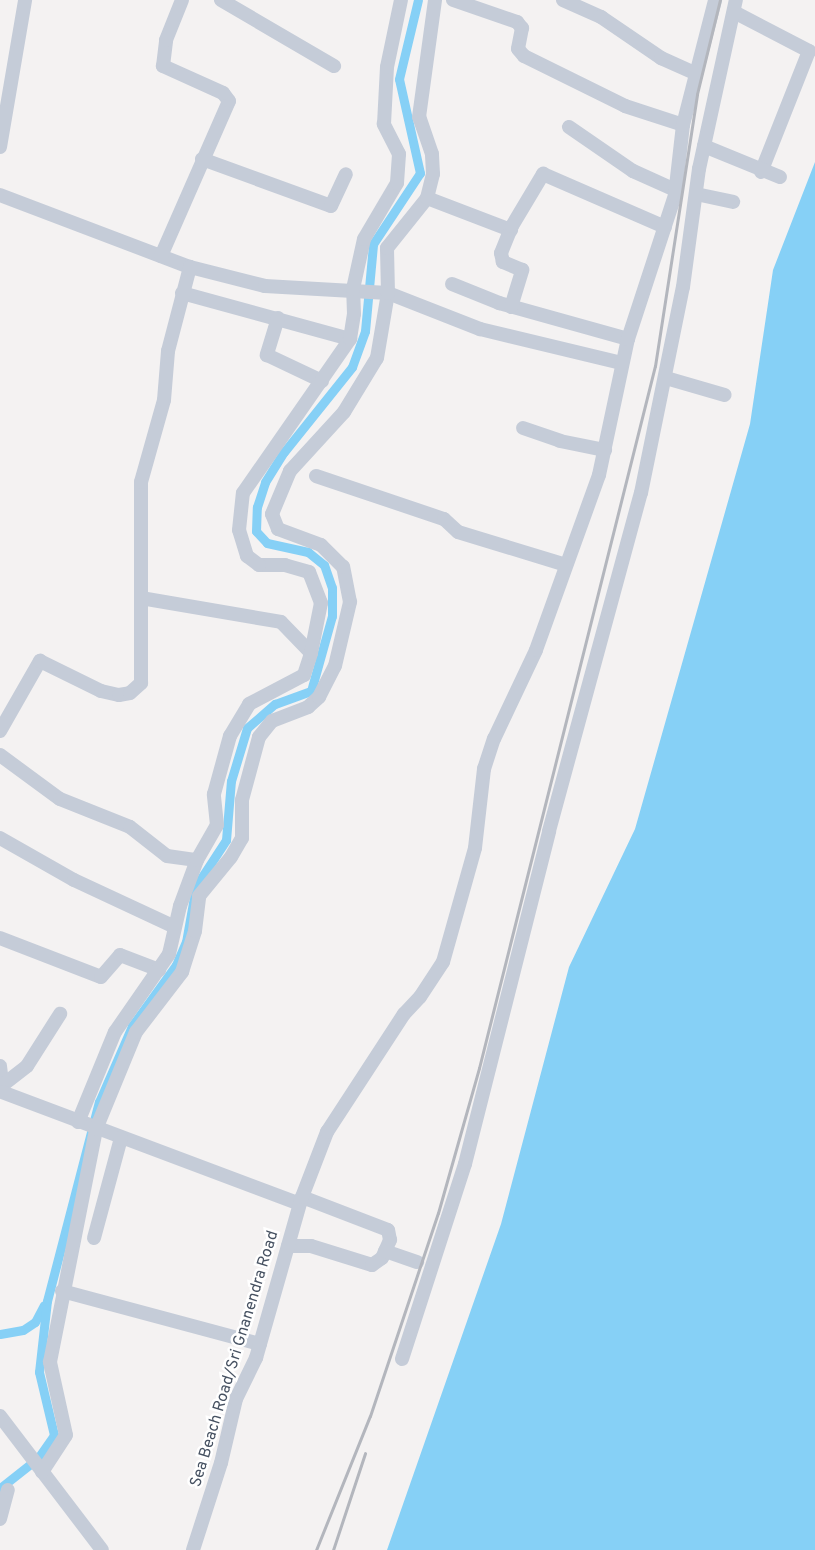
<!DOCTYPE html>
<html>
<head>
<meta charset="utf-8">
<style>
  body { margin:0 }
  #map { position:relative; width:815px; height:1550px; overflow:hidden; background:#f4f2f2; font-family:Overpass,sans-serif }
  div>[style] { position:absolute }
  .water>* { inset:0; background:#86d0f6 }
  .canal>* { height:9px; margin:-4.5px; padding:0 4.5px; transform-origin:4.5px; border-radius:4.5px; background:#86d0f6 }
  .minor>* { height:14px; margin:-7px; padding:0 7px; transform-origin:7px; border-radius:7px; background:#c5ccd8 }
  .rail>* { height:3px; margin:-1.5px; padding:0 1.5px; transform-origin:1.5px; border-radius:1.5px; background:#b3b6bd }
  span { translate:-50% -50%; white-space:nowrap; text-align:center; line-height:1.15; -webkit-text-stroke:5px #fff; paint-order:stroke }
  .street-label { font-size:16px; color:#475262 }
</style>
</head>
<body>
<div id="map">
  <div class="water">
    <i style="clip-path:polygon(815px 162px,815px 1550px,387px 1550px,501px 1224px,569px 967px,635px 829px,750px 424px,773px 270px)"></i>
  </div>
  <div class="canal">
    <i style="left:0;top:1334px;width:23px;rotate:-10deg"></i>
    <i style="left:23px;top:1330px;width:14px;rotate:-34deg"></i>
    <i style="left:35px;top:1322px;width:19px;rotate:-62deg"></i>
    <i style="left:0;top:1488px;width:48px;rotate:-38.3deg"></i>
    <i style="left:38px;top:1458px;width:28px;rotate:-55deg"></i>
    <i style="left:54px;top:1435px;width:65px;rotate:-103.4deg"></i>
    <i style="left:39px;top:1372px;width:71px;rotate:-83.6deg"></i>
    <i style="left:47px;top:1301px;width:206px;rotate:-75.4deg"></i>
    <i style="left:99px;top:1102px;width:83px;rotate:-66.5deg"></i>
    <i style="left:132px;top:1026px;width:75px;rotate:-54.2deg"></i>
    <i style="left:176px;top:965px;width:25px;rotate:-67deg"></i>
    <i style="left:186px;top:942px;width:57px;rotate:-79.9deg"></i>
    <i style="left:196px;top:886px;width:55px;rotate:-56.9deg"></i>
    <i style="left:226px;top:840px;width:59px;rotate:-85.2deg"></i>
    <i style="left:231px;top:781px;width:55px;rotate:-73.2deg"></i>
    <i style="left:247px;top:728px;width:37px;rotate:-41deg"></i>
    <i style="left:275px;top:704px;width:38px;rotate:-20deg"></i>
    <i style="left:311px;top:691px;width:78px;rotate:-74.4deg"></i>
    <i style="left:332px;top:616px;width:28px;rotate:-90deg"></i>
    <i style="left:332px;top:588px;width:24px;rotate:-109deg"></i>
    <i style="left:324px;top:565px;width:21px;rotate:-141deg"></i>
    <i style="left:308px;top:552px;width:42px;rotate:-167.6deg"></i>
    <i style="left:267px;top:543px;width:16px;rotate:-133deg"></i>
    <i style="left:256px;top:531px;width:24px;rotate:-88deg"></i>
    <i style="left:257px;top:507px;width:26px;rotate:-72deg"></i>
    <i style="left:265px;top:482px;width:36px;rotate:-58deg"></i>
    <i style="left:284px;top:452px;width:109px;rotate:-51.3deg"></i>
    <i style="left:352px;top:367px;width:38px;rotate:-70deg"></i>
    <i style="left:365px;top:331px;width:87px;rotate:-84.7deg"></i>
    <i style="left:373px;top:244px;width:85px;rotate:-56.5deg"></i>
    <i style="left:420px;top:173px;width:96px;rotate:-102.6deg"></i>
    <i style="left:399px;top:79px;width:81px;rotate:-76.5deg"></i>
  </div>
  <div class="minor">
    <i style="left:221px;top:0;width:131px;rotate:30.3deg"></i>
    <i style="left:453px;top:0;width:68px;rotate:19deg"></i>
    <i style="left:517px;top:22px;width:8px;rotate:50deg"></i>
    <i style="left:522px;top:28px;width:21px;rotate:101deg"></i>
    <i style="left:518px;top:49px;width:9px;rotate:49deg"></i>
    <i style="left:524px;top:56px;width:113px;rotate:26.3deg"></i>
    <i style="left:625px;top:106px;width:61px;rotate:18.1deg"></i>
    <i style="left:563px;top:0;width:42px;rotate:24.1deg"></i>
    <i style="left:601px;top:17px;width:73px;rotate:34.3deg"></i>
    <i style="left:661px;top:58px;width:37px;rotate:24deg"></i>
    <i style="left:734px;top:12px;width:85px;rotate:27.5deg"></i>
    <i style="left:809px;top:51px;width:130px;rotate:111.6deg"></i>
    <i style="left:569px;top:127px;width:78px;rotate:34.5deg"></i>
    <i style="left:633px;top:171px;width:46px;rotate:24.3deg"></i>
    <i style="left:704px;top:146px;width:82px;rotate:22.2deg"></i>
    <i style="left:0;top:147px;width:149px;rotate:-80.3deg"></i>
    <i style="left:202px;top:159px;width:137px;rotate:20deg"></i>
    <i style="left:331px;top:206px;width:35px;rotate:-65deg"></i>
    <i style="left:696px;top:194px;width:38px;rotate:12deg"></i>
    <i style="left:0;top:195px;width:203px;rotate:20.8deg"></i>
    <i style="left:190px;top:267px;width:77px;rotate:14.2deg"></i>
    <i style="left:265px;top:286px;width:123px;rotate:3.3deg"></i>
    <i style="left:388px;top:293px;width:99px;rotate:21.4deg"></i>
    <i style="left:480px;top:329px;width:146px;rotate:13.5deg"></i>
    <i style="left:427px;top:198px;width:90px;rotate:20.9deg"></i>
    <i style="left:161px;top:256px;width:169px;rotate:-66.3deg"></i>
    <i style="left:229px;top:101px;width:10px;rotate:-127deg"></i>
    <i style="left:223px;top:93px;width:66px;rotate:-155.8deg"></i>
    <i style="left:163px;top:66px;width:26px;rotate:-83deg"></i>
    <i style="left:166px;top:40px;width:43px;rotate:-68.2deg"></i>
    <i style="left:452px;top:284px;width:51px;rotate:22deg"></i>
    <i style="left:499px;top:303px;width:134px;rotate:15.6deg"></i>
    <i style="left:182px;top:293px;width:174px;rotate:15.3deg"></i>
    <i style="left:511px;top:307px;width:39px;rotate:-73deg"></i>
    <i style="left:522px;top:270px;width:21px;rotate:-157deg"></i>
    <i style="left:503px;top:262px;width:9px;rotate:-103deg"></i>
    <i style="left:501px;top:253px;width:29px;rotate:-68deg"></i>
    <i style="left:512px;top:226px;width:61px;rotate:-59.2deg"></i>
    <i style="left:543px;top:174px;width:133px;rotate:23.5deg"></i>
    <i style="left:278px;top:318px;width:39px;rotate:107deg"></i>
    <i style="left:267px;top:355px;width:61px;rotate:25.3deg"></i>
    <i style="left:666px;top:378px;width:61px;rotate:16.1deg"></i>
    <i style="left:523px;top:428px;width:39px;rotate:19deg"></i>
    <i style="left:560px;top:441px;width:46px;rotate:11.3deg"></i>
    <i style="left:316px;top:476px;width:135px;rotate:18.6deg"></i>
    <i style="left:444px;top:519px;width:19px;rotate:43deg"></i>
    <i style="left:458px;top:532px;width:113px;rotate:17deg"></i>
    <i style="left:141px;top:598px;width:142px;rotate:9.7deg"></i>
    <i style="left:281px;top:622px;width:43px;rotate:45.9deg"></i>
    <i style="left:0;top:731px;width:81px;rotate:-60.3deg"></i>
    <i style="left:40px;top:661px;width:68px;rotate:26.2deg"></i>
    <i style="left:101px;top:691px;width:18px;rotate:13deg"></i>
    <i style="left:119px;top:695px;width:11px;rotate:-10deg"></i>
    <i style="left:130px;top:693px;width:15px;rotate:-42deg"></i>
    <i style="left:141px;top:683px;width:201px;rotate:-90deg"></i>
    <i style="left:141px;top:482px;width:85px;rotate:-74.3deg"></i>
    <i style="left:164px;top:400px;width:49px;rotate:-85.3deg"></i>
    <i style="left:168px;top:351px;width:87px;rotate:-75.3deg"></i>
    <i style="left:0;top:755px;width:74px;rotate:36.3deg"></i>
    <i style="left:60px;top:799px;width:75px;rotate:21.8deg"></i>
    <i style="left:130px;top:827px;width:47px;rotate:38.1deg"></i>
    <i style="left:167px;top:856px;width:30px;rotate:8deg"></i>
    <i style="left:0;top:838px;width:85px;rotate:29.6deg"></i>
    <i style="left:74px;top:880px;width:111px;rotate:25deg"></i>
    <i style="left:0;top:938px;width:108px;rotate:21.1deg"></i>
    <i style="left:101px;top:977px;width:29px;rotate:-49deg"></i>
    <i style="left:120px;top:955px;width:42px;rotate:21deg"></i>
    <i style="left:0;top:1066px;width:23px;rotate:83deg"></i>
    <i style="left:4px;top:1084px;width:29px;rotate:-38deg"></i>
    <i style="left:27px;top:1066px;width:62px;rotate:-57.6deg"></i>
    <i style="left:2px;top:1092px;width:318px;rotate:20.6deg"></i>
    <i style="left:78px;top:1122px;width:97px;rotate:-67.7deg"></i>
    <i style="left:115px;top:1032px;width:95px;rotate:-55.3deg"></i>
    <i style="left:169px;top:954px;width:49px;rotate:-77.1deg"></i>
    <i style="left:180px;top:906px;width:49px;rotate:-69.7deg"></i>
    <i style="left:197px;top:860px;width:40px;rotate:-60.3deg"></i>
    <i style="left:217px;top:825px;width:31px;rotate:-96deg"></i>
    <i style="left:214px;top:794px;width:60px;rotate:-74.6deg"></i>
    <i style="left:230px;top:736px;width:37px;rotate:-59deg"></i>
    <i style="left:249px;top:704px;width:62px;rotate:-27.8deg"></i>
    <i style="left:304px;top:675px;width:23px;rotate:-72deg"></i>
    <i style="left:311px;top:653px;width:51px;rotate:-78.7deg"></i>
    <i style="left:321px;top:603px;width:33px;rotate:-111deg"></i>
    <i style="left:309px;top:572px;width:25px;rotate:-164deg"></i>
    <i style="left:285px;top:565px;width:26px;rotate:180deg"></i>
    <i style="left:259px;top:565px;width:15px;rotate:-143deg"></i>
    <i style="left:247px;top:556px;width:27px;rotate:-107deg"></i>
    <i style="left:239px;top:530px;width:37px;rotate:-84deg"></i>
    <i style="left:243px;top:493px;width:188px;rotate:-55.2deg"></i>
    <i style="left:350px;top:339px;width:25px;rotate:-81deg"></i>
    <i style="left:354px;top:314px;width:25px;rotate:-92deg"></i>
    <i style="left:353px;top:289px;width:51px;rotate:-77.6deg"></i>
    <i style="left:364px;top:239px;width:65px;rotate:-59.5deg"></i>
    <i style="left:397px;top:183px;width:29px;rotate:-86deg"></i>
    <i style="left:399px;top:154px;width:34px;rotate:-117deg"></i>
    <i style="left:384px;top:124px;width:57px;rotate:-87deg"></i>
    <i style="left:387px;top:67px;width:68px;rotate:-78.2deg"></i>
    <i style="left:94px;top:1238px;width:104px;rotate:-74.9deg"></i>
    <i style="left:288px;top:1246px;width:23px"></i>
    <i style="left:311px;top:1246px;width:64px;rotate:17.3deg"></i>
    <i style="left:372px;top:1265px;width:12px;rotate:-35deg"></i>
    <i style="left:382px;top:1258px;width:20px;rotate:-66deg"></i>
    <i style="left:390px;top:1240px;width:10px;rotate:-101deg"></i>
    <i style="left:388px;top:1230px;width:92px;rotate:-159deg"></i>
    <i style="left:385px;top:1251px;width:34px;rotate:19deg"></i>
    <i style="left:62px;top:1291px;width:205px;rotate:15deg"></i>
    <i style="left:402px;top:1359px;width:205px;rotate:-72.1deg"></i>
    <i style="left:465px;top:1164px;width:343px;rotate:-75.8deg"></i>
    <i style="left:549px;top:831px;width:350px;rotate:-74.8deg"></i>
    <i style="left:641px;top:493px;width:210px;rotate:-78.5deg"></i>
    <i style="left:683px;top:287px;width:119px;rotate:-82.3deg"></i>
    <i style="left:699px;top:169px;width:173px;rotate:-77.7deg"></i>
    <i style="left:0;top:1416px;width:168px;rotate:52.7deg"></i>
    <i style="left:42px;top:1472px;width:44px;rotate:-57deg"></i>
    <i style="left:66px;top:1435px;width:75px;rotate:-102.4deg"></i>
    <i style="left:50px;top:1362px;width:237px;rotate:-78.8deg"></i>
    <i style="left:96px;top:1129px;width:105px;rotate:-67.6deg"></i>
    <i style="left:136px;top:1032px;width:76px;rotate:-52.5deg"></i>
    <i style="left:182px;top:972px;width:43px;rotate:-72.4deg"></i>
    <i style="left:195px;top:931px;width:35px;rotate:-83deg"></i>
    <i style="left:199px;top:896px;width:50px;rotate:-50.6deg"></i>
    <i style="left:231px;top:857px;width:22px;rotate:-60deg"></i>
    <i style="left:242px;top:838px;width:38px;rotate:-90deg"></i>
    <i style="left:242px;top:800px;width:65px;rotate:-74.9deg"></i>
    <i style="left:259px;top:737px;width:21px;rotate:-51deg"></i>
    <i style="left:272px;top:721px;width:39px;rotate:-21deg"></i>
    <i style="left:308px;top:707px;width:15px;rotate:-42deg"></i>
    <i style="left:319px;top:697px;width:35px;rotate:-63deg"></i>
    <i style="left:335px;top:666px;width:66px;rotate:-76.8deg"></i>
    <i style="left:350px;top:602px;width:36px;rotate:-101deg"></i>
    <i style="left:343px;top:567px;width:31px;rotate:-135deg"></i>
    <i style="left:321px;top:545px;width:46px;rotate:-159.6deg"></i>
    <i style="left:278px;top:529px;width:16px;rotate:-112deg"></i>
    <i style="left:272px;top:514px;width:47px;rotate:-67.3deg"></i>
    <i style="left:290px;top:471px;width:80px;rotate:-47.5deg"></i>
    <i style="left:344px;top:412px;width:63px;rotate:-58.6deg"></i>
    <i style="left:377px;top:358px;width:66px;rotate:-80.4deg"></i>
    <i style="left:388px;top:293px;width:45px;rotate:-91.3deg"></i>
    <i style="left:387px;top:248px;width:64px;rotate:-51.3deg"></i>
    <i style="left:427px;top:198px;width:25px;rotate:-76deg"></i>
    <i style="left:433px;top:174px;width:20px;rotate:-93deg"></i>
    <i style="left:432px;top:154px;width:39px;rotate:-109deg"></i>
    <i style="left:419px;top:117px;width:118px;rotate:-82.2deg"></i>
    <i style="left:0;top:1519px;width:30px;rotate:-75deg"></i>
    <i style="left:193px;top:1550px;width:91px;rotate:-72.2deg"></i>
    <i style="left:221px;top:1463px;width:66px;rotate:-76.8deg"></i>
    <i style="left:236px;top:1399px;width:46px;rotate:-64deg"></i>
    <i style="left:256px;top:1358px;width:167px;rotate:-74.1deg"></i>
    <i style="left:302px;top:1197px;width:70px;rotate:-69deg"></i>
    <i style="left:327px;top:1132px;width:141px;rotate:-56.9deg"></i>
    <i style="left:404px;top:1014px;width:23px;rotate:-47deg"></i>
    <i style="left:420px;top:997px;width:42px;rotate:-56.7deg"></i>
    <i style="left:443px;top:962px;width:118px;rotate:-74.3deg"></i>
    <i style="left:475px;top:848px;width:80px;rotate:-83.5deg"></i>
    <i style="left:484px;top:769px;width:32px;rotate:-72deg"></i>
    <i style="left:494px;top:739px;width:98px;rotate:-64.7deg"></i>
    <i style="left:536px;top:650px;width:186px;rotate:-70.2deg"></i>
    <i style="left:599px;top:475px;width:139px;rotate:-78deg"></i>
    <i style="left:628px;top:339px;width:151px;rotate:-71.9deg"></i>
    <i style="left:675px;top:195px;width:70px;rotate:-83.5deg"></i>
    <i style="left:683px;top:125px;width:129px;rotate:-75.6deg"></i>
  </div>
  <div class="rail">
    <i style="left:316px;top:1550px;width:144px;rotate:-68.1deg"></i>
    <i style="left:370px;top:1416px;width:214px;rotate:-71.5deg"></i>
    <i style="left:438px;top:1213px;width:151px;rotate:-74.2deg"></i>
    <i style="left:479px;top:1068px;width:724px;rotate:-75.93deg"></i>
    <i style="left:655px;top:366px;width:275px;rotate:-81.2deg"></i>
    <i style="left:697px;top:94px;width:97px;rotate:-76.3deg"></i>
    <i style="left:333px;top:1550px;width:102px;rotate:-71.7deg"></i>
  </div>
  <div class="street-label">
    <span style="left:235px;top:1359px;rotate:-73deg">Sea Beach Road/Sri Gnanendra Road</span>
  </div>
</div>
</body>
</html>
